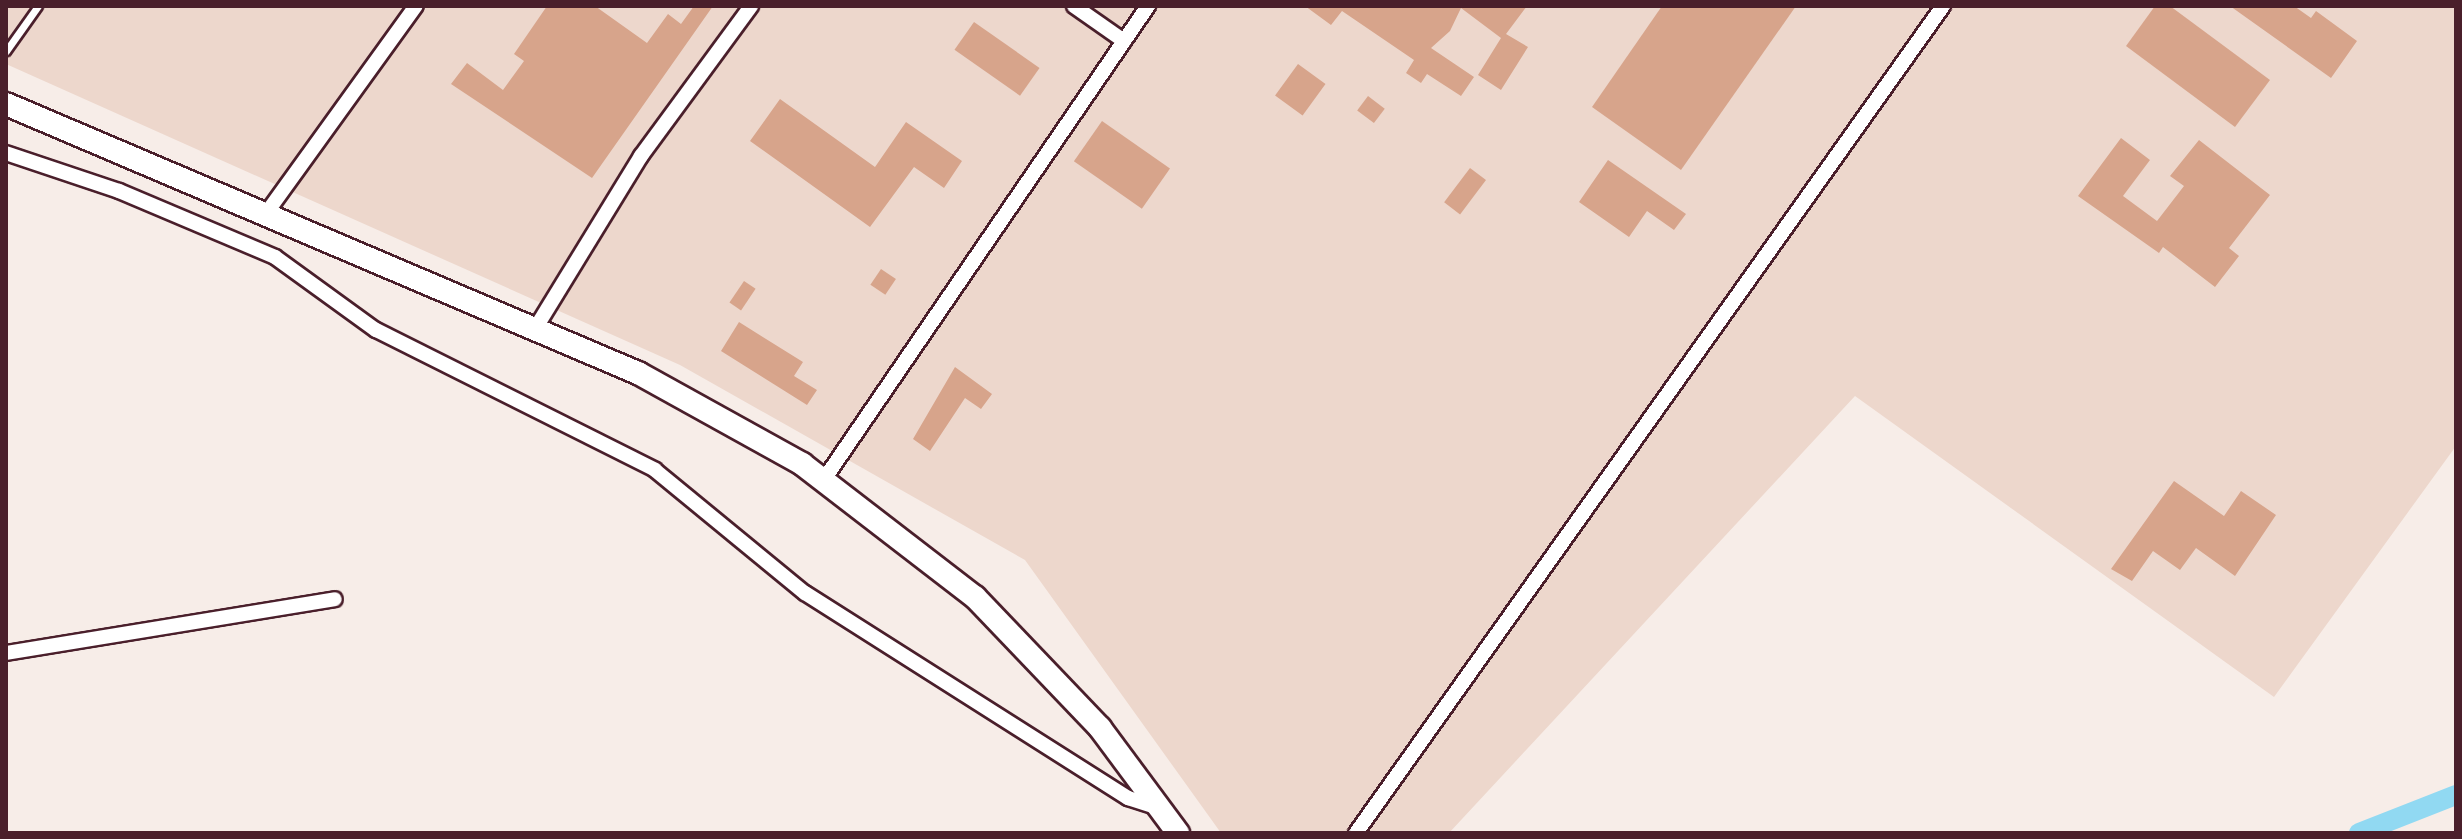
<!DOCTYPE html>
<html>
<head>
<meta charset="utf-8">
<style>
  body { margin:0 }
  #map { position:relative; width:2462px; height:839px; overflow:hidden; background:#f7ede8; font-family:Itim,sans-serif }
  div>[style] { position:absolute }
  .built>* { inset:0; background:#edd7cc }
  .canal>* { height:20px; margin:-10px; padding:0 10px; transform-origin:10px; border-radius:10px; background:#91d9f2 }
  .building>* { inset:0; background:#d7a48b; transform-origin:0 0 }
  .roads { filter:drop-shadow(2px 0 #4a1f2b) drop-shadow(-2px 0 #4a1f2b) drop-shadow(0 2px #4a1f2b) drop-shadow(0 -2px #4a1f2b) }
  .service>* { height:7px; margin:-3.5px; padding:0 3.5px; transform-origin:3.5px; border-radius:3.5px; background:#fff }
  .minor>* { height:14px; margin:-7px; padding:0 7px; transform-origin:7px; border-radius:7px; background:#fff }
  .primary>* { height:22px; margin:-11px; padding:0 11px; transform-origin:11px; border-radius:11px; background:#fff }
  span { translate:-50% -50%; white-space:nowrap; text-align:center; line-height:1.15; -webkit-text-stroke:8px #fff; paint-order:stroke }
  .frame { position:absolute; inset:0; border:8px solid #4a1f2b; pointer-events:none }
</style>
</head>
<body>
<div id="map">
  <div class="built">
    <i style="clip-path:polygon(6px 6px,2456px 6px,2456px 446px,2274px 697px,1855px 396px,1449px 833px,1221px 833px,1025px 560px,680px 365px,6px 64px)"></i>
  </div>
  <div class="canal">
    <i style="left:2359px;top:833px;width:104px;rotate:-21.4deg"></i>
  </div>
  <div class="building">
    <i style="clip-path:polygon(547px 6px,595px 6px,647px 43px,668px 14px,681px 24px,694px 6px,713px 6px,592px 178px,451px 84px,467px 63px,503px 90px,524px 61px,514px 54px)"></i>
    <i style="clip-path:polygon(1305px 6px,1527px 6px,1506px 34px,1528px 47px,1501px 90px,1478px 75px,1501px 38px,1461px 8px,1450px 31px,1431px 48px,1474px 77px,1461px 96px,1427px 74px,1421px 83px,1406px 73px,1414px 60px,1342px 11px,1331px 25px)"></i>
    <i style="clip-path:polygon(1662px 6px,1796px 6px,1681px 170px,1592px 107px)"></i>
    <i style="clip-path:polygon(2155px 6px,2170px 6px,2270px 80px,2235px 127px,2126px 46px)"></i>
    <i style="clip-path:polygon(2230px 6px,2294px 6px,2311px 18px,2316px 11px,2357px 41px,2331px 78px)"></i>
    <i style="left:974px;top:22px;width:80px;height:34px;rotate:35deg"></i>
    <i style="left:1298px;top:64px;width:34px;height:39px;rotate:36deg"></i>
    <i style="left:1368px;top:96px;width:21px;height:18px;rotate:37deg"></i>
    <i style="clip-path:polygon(780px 99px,875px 167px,906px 122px,962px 161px,944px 188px,914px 167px,870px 227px,750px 141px)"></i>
    <i style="left:1102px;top:121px;width:83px;height:49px;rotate:35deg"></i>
    <i style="clip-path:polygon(2121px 138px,2150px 160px,2123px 196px,2157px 221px,2184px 186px,2170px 176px,2199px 140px,2270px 195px,2229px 248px,2239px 256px,2215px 287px,2163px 247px,2159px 253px,2078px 196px)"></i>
    <i style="clip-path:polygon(1608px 160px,1686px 214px,1674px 230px,1647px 211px,1629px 237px,1579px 202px)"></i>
    <i style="left:1470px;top:168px;width:20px;height:43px;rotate:37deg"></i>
    <i style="left:881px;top:269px;width:18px;height:19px;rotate:34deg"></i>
    <i style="left:744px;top:281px;width:14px;height:26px;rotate:34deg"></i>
    <i style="clip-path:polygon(739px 322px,803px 362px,794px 376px,817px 390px,807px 405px,721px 351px)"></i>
    <i style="clip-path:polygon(955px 367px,992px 394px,981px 409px,965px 398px,930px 451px,913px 439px)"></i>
    <i style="clip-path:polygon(2174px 481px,2224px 516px,2241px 491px,2276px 515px,2235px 576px,2196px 548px,2180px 570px,2153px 551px,2132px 581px,2111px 569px)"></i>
  </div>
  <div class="roads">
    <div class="service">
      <i style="left:6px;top:51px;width:55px;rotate:-54.6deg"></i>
    </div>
    <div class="minor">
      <i style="left:1074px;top:6px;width:61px;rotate:35deg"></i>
      <i style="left:6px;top:153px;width:119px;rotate:18.6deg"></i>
      <i style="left:119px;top:191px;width:169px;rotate:22.9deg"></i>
      <i style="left:275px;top:257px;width:125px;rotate:35.9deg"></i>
      <i style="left:376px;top:330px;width:312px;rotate:26.6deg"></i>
      <i style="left:655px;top:470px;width:194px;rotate:39.4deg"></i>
      <i style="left:805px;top:593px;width:383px;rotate:32.4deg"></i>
      <i style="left:1128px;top:798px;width:32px;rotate:18deg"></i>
      <i style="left:265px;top:215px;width:258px;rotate:-54.2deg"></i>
      <i style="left:535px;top:329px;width:203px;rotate:-58.5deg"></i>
      <i style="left:641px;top:156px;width:186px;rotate:-53.7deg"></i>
      <i style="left:823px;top:481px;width:576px;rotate:-55.62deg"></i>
      <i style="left:6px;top:653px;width:333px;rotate:-9.3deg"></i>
      <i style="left:1356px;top:833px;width:1014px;rotate:-54.63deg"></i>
    </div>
    <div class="primary">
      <i style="left:6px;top:104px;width:687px;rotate:23.06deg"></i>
      <i style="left:638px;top:373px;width:188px;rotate:29deg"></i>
      <i style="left:802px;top:464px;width:218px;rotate:37.6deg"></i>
      <i style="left:975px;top:597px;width:181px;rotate:46.3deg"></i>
      <i style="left:1100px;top:728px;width:131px;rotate:53.4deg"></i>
    </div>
  </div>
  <div class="frame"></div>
</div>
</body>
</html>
